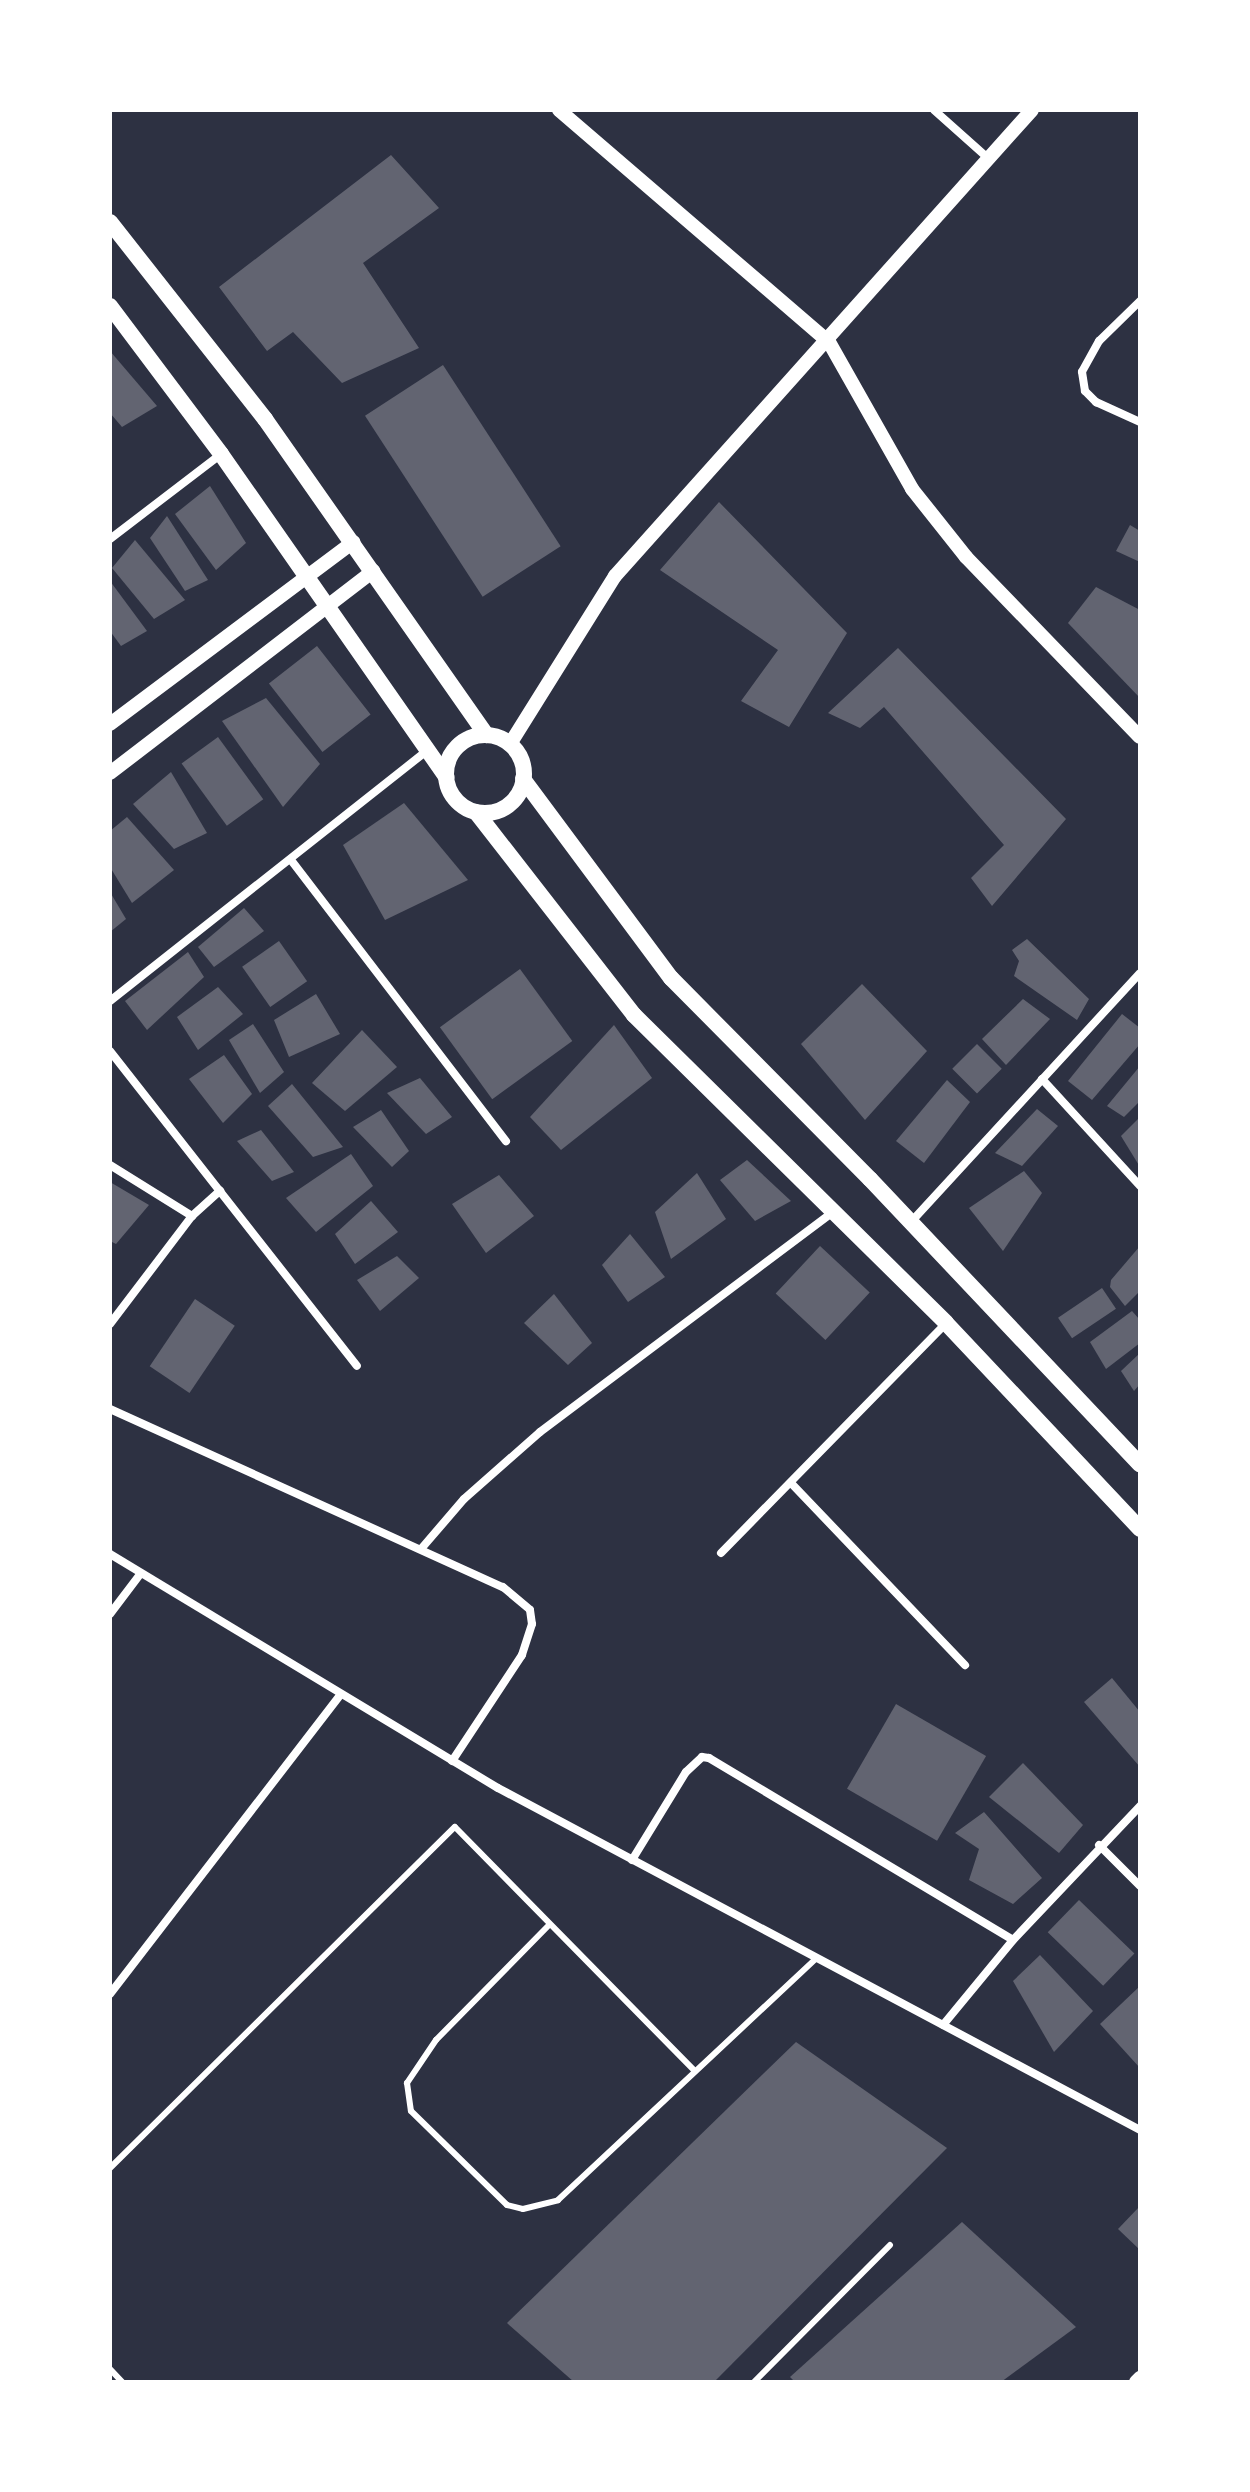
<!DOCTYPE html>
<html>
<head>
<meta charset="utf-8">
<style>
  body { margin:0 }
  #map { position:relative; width:1250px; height:2492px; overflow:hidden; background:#2d3142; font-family:"DejaVu Sans",sans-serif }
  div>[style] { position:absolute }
  .building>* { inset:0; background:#626471; transform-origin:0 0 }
  .service>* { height:6px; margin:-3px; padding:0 3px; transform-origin:3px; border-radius:3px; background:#fff }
  .minor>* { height:8px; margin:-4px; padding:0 4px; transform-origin:4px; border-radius:4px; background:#fff }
  .tertiary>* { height:14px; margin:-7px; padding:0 7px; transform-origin:7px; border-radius:7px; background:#fff }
  .secondary>* { height:16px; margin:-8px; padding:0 8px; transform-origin:8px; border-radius:8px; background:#fff }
  .secondary>.ring { margin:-8px; padding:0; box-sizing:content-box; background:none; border:16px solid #fff; border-radius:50% }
  span { translate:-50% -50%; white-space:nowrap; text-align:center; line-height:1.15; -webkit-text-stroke:7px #fff; paint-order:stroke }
  .frame { position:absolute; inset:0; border:112px solid #fff; pointer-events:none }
</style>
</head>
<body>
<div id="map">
  <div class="building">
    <i style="clip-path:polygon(391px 155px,439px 208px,363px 263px,419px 348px,342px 383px,293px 332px,267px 351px,219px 287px)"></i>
    <i style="clip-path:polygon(110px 351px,157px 406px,122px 427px,110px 413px)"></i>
    <i style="left:443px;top:365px;width:216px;height:93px;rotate:57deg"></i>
    <i style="clip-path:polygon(210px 486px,246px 543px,216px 570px,175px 514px)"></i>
    <i style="clip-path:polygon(719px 502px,847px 633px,789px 727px,741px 701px,778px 650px,660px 570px)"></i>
    <i style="clip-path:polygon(167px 516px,208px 580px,185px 591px,150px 538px)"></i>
    <i style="clip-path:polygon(1130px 525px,1140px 531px,1140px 562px,1116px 551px)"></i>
    <i style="clip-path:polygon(135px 540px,185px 600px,154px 619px,112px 568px)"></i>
    <i style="clip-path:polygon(110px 581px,147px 631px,121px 646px,110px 631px)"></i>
    <i style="clip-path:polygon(1096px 587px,1140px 610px,1140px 698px,1068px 623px)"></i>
    <i style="left:317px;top:646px;width:87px;height:61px;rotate:52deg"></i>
    <i style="clip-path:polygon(898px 648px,1066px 819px,992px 906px,971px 878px,1004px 845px,884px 707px,860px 728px,828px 713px)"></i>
    <i style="clip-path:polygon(266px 698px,320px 764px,283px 807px,222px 721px)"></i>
    <i style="left:218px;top:737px;width:77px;height:45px;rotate:54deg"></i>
    <i style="clip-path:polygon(171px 772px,207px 833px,174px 849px,133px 804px)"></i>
    <i style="clip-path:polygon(404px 803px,468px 880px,385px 920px,343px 845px)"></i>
    <i style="clip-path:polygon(127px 817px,174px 870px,132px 903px,110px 867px,110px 831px)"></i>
    <i style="clip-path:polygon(110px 892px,126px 919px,110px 932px)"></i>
    <i style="clip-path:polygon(244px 908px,264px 931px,214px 967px,198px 947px)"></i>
    <i style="clip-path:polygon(1027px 939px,1089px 999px,1077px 1020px,1014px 976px,1019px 961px,1012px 950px)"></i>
    <i style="left:279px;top:941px;width:49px;height:45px;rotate:55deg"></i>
    <i style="clip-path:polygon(188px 952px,204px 977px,147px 1030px,125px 1001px)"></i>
    <i style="left:520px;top:969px;width:89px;height:99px;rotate:54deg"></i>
    <i style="clip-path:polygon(862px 984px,927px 1051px,865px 1120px,801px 1044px)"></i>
    <i style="clip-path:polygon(218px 987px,243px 1014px,198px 1050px,177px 1017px)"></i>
    <i style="clip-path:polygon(316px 994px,340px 1034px,289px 1057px,274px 1020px)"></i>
    <i style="clip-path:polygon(1023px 999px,1050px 1019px,1006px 1065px,982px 1039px)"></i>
    <i style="clip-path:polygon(1122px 1014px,1140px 1028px,1140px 1044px,1092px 1100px,1068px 1081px)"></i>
    <i style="clip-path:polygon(253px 1024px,284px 1072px,260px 1093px,229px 1040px)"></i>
    <i style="clip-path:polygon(614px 1025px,652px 1078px,561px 1150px,530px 1117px)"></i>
    <i style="clip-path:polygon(362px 1030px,397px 1067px,345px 1111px,312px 1083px)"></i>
    <i style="left:977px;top:1044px;width:35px;height:35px;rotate:45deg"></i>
    <i style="clip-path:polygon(224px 1055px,252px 1094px,223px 1123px,189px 1079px)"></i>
    <i style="clip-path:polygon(1140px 1066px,1140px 1101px,1124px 1117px,1107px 1106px)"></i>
    <i style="clip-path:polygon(420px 1078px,452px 1117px,426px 1134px,387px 1093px)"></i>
    <i style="clip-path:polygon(947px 1080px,970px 1102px,924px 1163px,896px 1141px)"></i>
    <i style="clip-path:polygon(292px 1084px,343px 1147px,313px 1157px,268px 1106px)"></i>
    <i style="clip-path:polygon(1037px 1109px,1058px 1126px,1022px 1166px,995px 1153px)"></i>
    <i style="clip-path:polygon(381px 1110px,409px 1151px,392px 1167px,353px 1127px)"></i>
    <i style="clip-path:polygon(1140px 1117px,1140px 1167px,1121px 1136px)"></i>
    <i style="clip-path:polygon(261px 1130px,294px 1172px,272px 1181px,237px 1141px)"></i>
    <i style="clip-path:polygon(351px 1154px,373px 1186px,316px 1232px,286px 1198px)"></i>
    <i style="clip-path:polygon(747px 1160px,791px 1201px,755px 1221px,720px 1180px)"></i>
    <i style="clip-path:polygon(1024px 1171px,1042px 1193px,1003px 1251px,969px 1208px)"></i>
    <i style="clip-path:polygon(697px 1173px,726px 1219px,671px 1259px,655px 1212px)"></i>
    <i style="clip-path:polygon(499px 1175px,534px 1216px,486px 1253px,452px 1204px)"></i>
    <i style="clip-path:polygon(110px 1182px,149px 1205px,116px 1244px,110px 1241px)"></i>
    <i style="clip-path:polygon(371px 1201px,398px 1232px,355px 1264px,335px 1234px)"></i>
    <i style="clip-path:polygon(630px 1234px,665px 1277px,628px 1302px,602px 1265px)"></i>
    <i style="left:820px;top:1246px;width:68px;height:65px;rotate:43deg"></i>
    <i style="clip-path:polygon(1140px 1246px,1140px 1291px,1125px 1306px,1110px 1287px,1111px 1280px)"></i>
    <i style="clip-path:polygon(397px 1256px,419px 1278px,380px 1311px,357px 1280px)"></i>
    <i style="left:1102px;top:1288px;width:25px;height:53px;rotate:56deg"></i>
    <i style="clip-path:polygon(554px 1294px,592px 1343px,568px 1365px,524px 1323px)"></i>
    <i style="left:195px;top:1299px;width:48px;height:81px;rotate:34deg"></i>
    <i style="clip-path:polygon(1132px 1311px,1140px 1320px,1140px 1343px,1106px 1369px,1090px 1342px)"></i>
    <i style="clip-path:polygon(1140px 1353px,1140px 1384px,1134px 1391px,1121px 1371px)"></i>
    <i style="clip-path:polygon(1112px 1678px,1140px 1712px,1140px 1767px,1084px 1702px)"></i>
    <i style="left:896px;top:1704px;width:104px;height:98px;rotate:30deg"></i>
    <i style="clip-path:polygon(1023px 1763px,1083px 1825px,1059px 1853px,989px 1797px)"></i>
    <i style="clip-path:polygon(984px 1812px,1042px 1878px,1013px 1904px,969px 1880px,979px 1849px,955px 1833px)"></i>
    <i style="left:1079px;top:1900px;width:77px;height:45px;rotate:44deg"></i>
    <i style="clip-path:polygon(1040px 1955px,1093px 2011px,1054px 2052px,1013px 1981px)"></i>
    <i style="clip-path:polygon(1140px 1986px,1140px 2068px,1100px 2024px)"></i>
    <i style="clip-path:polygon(796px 2042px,947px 2148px,714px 2382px,574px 2382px,507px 2323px)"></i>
    <i style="clip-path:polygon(1140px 2206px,1140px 2250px,1118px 2229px)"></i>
    <i style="clip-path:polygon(962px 2222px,1076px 2327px,1001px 2382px,795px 2382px,790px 2377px)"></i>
  </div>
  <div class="service">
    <i style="left:549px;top:1925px;width:161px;rotate:134.5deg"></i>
    <i style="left:436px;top:2040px;width:52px;rotate:124deg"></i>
    <i style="left:407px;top:2083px;width:28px;rotate:82deg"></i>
    <i style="left:411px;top:2111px;width:134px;rotate:44.4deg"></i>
    <i style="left:507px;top:2205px;width:16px;rotate:14deg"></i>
    <i style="left:523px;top:2209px;width:36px;rotate:-14deg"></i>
    <i style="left:558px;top:2200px;width:354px;rotate:-43.1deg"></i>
    <i style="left:110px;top:2168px;width:485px;rotate:-44.7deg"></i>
    <i style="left:455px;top:1827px;width:342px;rotate:45.5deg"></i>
    <i style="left:110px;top:2369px;width:18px;rotate:47deg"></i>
    <i style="left:754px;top:2382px;width:193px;rotate:-45.2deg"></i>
  </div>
  <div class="minor">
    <i style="left:934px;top:110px;width:74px;rotate:41.7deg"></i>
    <i style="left:1140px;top:301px;width:57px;rotate:135.7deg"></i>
    <i style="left:1099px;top:341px;width:35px;rotate:119deg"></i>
    <i style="left:1082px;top:372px;width:19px;rotate:81deg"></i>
    <i style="left:1085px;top:391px;width:16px;rotate:45deg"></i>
    <i style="left:1096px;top:402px;width:48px;rotate:24.4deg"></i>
    <i style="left:110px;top:539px;width:140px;rotate:-37.4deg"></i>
    <i style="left:291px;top:860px;width:354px;rotate:52.6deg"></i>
    <i style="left:110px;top:1001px;width:407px;rotate:-38.3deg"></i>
    <i style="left:110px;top:1051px;width:400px;rotate:51.9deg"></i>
    <i style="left:1042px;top:1079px;width:145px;rotate:47.5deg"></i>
    <i style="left:110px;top:1165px;width:97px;rotate:31.9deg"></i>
    <i style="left:911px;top:1222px;width:338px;rotate:-47.4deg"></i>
    <i style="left:110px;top:1324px;width:136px;rotate:-52.8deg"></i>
    <i style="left:192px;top:1216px;width:38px;rotate:-42deg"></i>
    <i style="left:110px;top:1409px;width:431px;rotate:24.4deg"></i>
    <i style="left:503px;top:1587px;width:35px;rotate:40deg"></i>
    <i style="left:530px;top:1610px;width:14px;rotate:82deg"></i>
    <i style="left:532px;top:1624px;width:33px;rotate:108deg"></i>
    <i style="left:522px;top:1655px;width:127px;rotate:123.4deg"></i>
    <i style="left:791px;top:1483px;width:252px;rotate:46.3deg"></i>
    <i style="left:421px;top:1549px;width:66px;rotate:-49.3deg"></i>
    <i style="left:464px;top:1499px;width:101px;rotate:-41.4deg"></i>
    <i style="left:540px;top:1432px;width:366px;rotate:-36.9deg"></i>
    <i style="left:721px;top:1553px;width:322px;rotate:-45.6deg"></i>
    <i style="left:110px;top:1554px;width:453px;rotate:31.1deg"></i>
    <i style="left:498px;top:1788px;width:727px;rotate:28.04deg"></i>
    <i style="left:110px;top:1614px;width:51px;rotate:-52.9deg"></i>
    <i style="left:1099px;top:1845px;width:58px;rotate:45deg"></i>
    <i style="left:632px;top:1860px;width:103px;rotate:-58.5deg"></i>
    <i style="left:686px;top:1772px;width:22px;rotate:-43deg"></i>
    <i style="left:702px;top:1757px;width:7px;rotate:8deg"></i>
    <i style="left:709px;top:1758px;width:354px;rotate:30.9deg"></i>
    <i style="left:110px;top:1994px;width:377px;rotate:-52.4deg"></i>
    <i style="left:943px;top:2025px;width:110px;rotate:-50.5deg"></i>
    <i style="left:1013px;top:1940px;width:185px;rotate:-46.5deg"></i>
  </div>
  <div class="tertiary">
    <i style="left:559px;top:110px;width:356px;rotate:40.7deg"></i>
    <i style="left:829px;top:342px;width:169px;rotate:60.5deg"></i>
    <i style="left:912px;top:489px;width:87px;rotate:51.5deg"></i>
    <i style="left:966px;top:557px;width:250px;rotate:46deg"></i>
    <i style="left:110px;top:724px;width:304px;rotate:-36.8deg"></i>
    <i style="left:510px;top:744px;width:198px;rotate:-58deg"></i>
    <i style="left:615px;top:576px;width:625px;rotate:-48.18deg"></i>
    <i style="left:110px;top:773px;width:332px;rotate:-37.5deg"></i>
    <i style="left:1136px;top:2382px;width:6px;rotate:-45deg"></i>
  </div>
  <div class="secondary">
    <i style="left:110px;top:222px;width:251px;rotate:51.8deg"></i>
    <i style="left:265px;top:419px;width:386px;rotate:55deg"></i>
    <i style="left:110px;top:306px;width:185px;rotate:53.1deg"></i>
    <i style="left:221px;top:454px;width:394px;rotate:55.1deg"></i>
    <i class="ring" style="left:446px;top:735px;width:62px;height:62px"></i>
    <i style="left:523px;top:779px;width:248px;rotate:53.4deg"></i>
    <i style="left:671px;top:978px;width:283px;rotate:45.3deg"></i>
    <i style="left:870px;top:1179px;width:393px;rotate:46.6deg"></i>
    <i style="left:476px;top:812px;width:257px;rotate:52.1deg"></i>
    <i style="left:634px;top:1015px;width:438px;rotate:44.6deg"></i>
    <i style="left:946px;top:1323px;width:283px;rotate:46.7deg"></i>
  </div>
  <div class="frame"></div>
</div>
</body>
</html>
